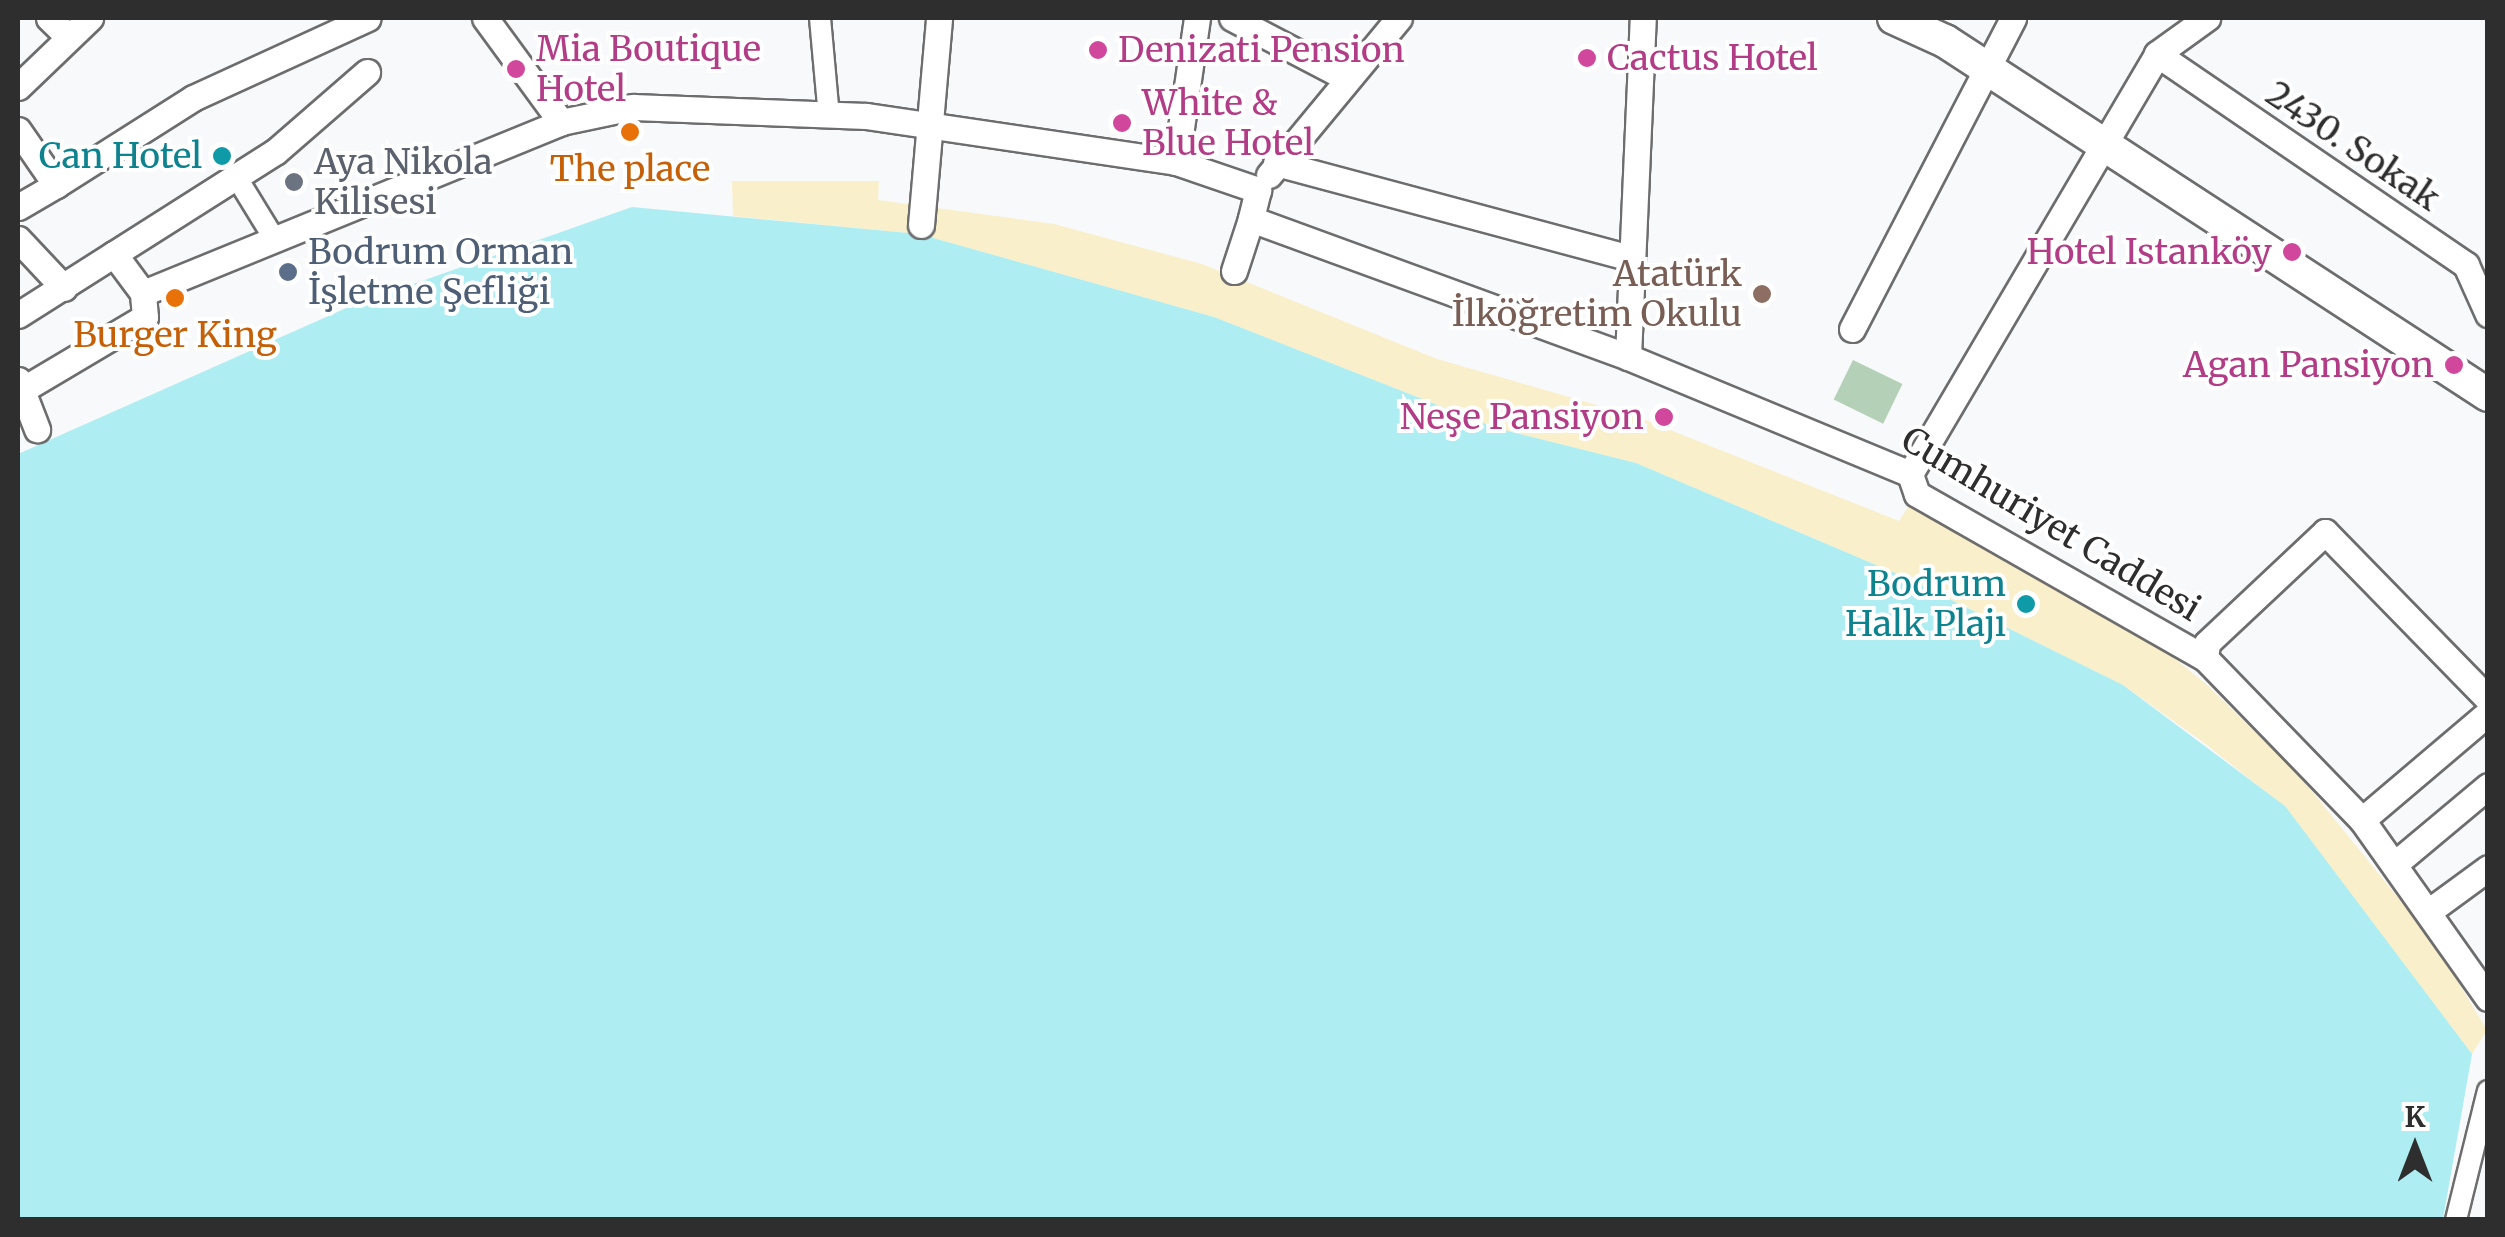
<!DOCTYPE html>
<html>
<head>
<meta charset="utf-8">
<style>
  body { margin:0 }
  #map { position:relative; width:2505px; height:1237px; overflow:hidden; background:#f8f9fa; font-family:Merriweather,serif }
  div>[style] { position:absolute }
  .green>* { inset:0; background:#b4d0b7; transform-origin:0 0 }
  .sand>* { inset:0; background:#f9efca }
  .water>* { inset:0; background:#aeeef3 }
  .roads { filter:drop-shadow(2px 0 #6d6d6e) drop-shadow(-2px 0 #6d6d6e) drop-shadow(0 2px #6d6d6e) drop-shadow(0 -2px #6d6d6e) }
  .pedestrian>* { height:20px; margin:-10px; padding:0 10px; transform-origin:10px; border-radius:10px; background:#fff }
  .minor>* { height:25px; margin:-12.5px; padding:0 12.5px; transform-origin:12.5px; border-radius:12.5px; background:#fff }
  .tertiary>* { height:32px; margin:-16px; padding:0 16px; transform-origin:16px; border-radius:16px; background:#fff }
  .dots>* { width:28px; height:28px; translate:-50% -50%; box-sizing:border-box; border:5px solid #fff; border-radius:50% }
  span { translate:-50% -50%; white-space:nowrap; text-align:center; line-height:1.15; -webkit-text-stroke:8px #fff; paint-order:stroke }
  .hotel-label { font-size:35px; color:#b23c85 }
  .left { translate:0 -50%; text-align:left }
  .right { translate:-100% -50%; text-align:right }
  .street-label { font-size:35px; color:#2e2e2e }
  .culture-label { font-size:35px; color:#0d838f }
  .worship-label { font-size:35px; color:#5b616d }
  .food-label { font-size:35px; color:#c56008 }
  .service-label { font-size:35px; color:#4e5e75 }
  .education-label { font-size:35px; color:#785e54 }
  .frame { position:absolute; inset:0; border:20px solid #2e2e2e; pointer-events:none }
  .north { position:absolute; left:2365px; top:1097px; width:100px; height:100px; -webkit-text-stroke:8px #fff; paint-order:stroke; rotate:0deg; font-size:28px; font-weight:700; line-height:40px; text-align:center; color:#2e2e2e }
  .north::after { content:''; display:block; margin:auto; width:35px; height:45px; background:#2e2e2e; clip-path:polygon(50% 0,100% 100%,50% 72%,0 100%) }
</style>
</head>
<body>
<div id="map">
  <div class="green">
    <i style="left:1853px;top:360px;width:55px;height:44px;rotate:26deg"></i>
  </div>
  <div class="sand">
    <i style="clip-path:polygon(732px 181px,879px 181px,878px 200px,1054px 224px,1202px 264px,1437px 359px,1635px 416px,1899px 521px,1909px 506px,2140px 630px,2207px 685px,2298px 774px,2433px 941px,2487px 1030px,2472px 1054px,2285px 807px,2203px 742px,2123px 685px,1909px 579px,1636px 463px,1496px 428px,1214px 317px,919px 234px,733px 216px)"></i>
  </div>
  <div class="water">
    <i style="clip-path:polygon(632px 207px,919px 234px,1214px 317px,1496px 428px,1636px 463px,1909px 579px,2123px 685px,2285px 806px,2472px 1054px,2443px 1219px,18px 1219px,18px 454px,351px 306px)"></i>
  </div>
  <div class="roads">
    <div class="pedestrian">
      <i style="left:820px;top:18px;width:99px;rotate:84.8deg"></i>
      <i style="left:237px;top:178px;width:73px;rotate:58.5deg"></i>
      <i style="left:2456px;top:1220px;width:133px;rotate:-76.1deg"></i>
    </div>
    <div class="minor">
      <i style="left:49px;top:18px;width:28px;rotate:44deg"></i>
      <i style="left:485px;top:18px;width:129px;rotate:53.8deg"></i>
      <i style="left:1232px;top:18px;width:130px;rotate:27.6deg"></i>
      <i style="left:2157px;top:54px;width:374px;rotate:34.3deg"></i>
      <i style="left:2466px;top:265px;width:54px;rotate:65.8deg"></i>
      <i style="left:18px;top:87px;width:100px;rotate:-43.8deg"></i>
      <i style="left:18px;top:130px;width:67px;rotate:55.4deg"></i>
      <i style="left:56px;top:185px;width:44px;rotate:149.9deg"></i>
      <i style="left:1176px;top:162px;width:146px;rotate:-81.7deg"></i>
      <i style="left:1276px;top:163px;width:367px;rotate:15deg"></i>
      <i style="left:1269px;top:175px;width:204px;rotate:-50.4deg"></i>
      <i style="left:56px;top:185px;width:162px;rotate:-32.4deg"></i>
      <i style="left:193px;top:98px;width:192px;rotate:-24.6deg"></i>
      <i style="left:921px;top:225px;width:208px;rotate:-85deg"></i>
      <i style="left:18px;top:239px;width:67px;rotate:46.8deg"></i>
      <i style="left:114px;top:254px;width:191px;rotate:-32.4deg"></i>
      <i style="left:275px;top:152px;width:122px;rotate:-41deg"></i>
      <i style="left:1234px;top:271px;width:55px;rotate:-71.9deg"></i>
      <i style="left:18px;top:315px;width:114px;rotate:-32.4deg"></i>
      <i style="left:114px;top:254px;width:49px;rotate:53.4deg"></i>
      <i style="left:143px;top:293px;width:452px;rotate:-22.2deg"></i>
      <i style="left:561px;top:122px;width:74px;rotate:-11.8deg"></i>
      <i style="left:633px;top:107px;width:233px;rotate:2.2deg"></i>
      <i style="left:866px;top:116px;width:313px;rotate:8.4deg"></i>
      <i style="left:1176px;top:162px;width:87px;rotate:18.9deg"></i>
      <i style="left:1258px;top:190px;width:30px;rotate:104deg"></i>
      <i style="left:1251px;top:219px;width:401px;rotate:20.1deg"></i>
      <i style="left:1628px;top:357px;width:305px;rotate:22.5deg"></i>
      <i style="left:1910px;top:474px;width:21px;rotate:71deg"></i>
      <i style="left:1917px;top:494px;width:331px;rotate:29.7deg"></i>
      <i style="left:2205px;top:658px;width:226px;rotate:45.9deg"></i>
      <i style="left:2362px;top:820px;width:218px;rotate:54.7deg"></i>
      <i style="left:1852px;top:329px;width:350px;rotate:-62.6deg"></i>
      <i style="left:1628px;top:357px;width:339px;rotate:-87.5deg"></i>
      <i style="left:18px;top:380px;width:53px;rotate:68.8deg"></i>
      <i style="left:22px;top:390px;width:143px;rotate:-30.7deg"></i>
      <i style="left:145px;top:317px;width:24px;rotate:-95deg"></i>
      <i style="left:1910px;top:474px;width:487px;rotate:-59.5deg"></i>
      <i style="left:2157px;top:54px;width:62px;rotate:-35.8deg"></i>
      <i style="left:2205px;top:658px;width:15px;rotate:-82deg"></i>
      <i style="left:2207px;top:643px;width:162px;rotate:-43.2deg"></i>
      <i style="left:2325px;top:532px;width:233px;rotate:45.7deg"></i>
      <i style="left:2362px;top:820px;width:165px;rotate:-40.3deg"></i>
      <i style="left:2396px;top:863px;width:120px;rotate:-39.9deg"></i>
      <i style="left:2432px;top:909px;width:69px;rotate:-36.2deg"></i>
    </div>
    <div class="tertiary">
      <i style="left:1894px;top:18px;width:56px;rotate:24.3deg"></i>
      <i style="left:1945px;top:41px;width:648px;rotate:33.1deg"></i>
    </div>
  </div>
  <div class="dots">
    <i style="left:1098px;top:50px;background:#d1479c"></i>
    <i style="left:1587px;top:58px;background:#d1479c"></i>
    <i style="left:516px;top:69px;background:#d1479c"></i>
    <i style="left:1122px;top:123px;background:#d1479c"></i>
    <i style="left:630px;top:132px;background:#e8710a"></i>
    <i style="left:222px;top:156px;background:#0f9aa8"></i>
    <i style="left:294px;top:182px;background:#6b7280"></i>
    <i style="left:2292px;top:252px;background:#d1479c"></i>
    <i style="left:288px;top:272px;background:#5c6f8a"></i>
    <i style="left:1762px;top:294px;background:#8d6e63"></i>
    <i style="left:175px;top:298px;background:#e8710a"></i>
    <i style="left:2454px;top:365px;background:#d1479c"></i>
    <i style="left:1664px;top:417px;background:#d1479c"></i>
    <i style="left:2026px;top:604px;background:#0f9aa8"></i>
  </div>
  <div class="hotel-label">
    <span class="left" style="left:536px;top:69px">Mia Boutique<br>Hotel</span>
    <span class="left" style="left:1118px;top:50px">Denizati Pension</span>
    <span class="left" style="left:1607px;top:58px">Cactus Hotel</span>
    <span class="left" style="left:1142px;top:123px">White &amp;<br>Blue Hotel</span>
    <span class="right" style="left:2272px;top:252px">Hotel Istanköy</span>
    <span class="right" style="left:2434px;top:365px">Agan Pansiyon</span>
    <span class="right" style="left:1644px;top:417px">Neşe Pansiyon</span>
  </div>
  <div class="street-label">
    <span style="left:2353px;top:146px;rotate:34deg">2430. Sokak</span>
    <span style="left:2051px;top:524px;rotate:31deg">Cumhuriyet Caddesi</span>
  </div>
  <div class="culture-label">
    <span class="right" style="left:202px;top:156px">Can Hotel</span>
    <span class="right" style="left:2006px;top:604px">Bodrum<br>Halk Plajı</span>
  </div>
  <div class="worship-label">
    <span class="left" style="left:314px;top:182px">Aya Nikola<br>Kilisesi</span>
  </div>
  <div class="food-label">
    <span style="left:630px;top:169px">The place</span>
    <span style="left:175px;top:335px">Burger King</span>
  </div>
  <div class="service-label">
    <span class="left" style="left:308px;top:272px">Bodrum Orman<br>İşletme Şefliği</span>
  </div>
  <div class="education-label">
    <span class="right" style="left:1742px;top:294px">Atatürk<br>İlköğretim Okulu</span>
  </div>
  <div class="frame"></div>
  <div class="north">K</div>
</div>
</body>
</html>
